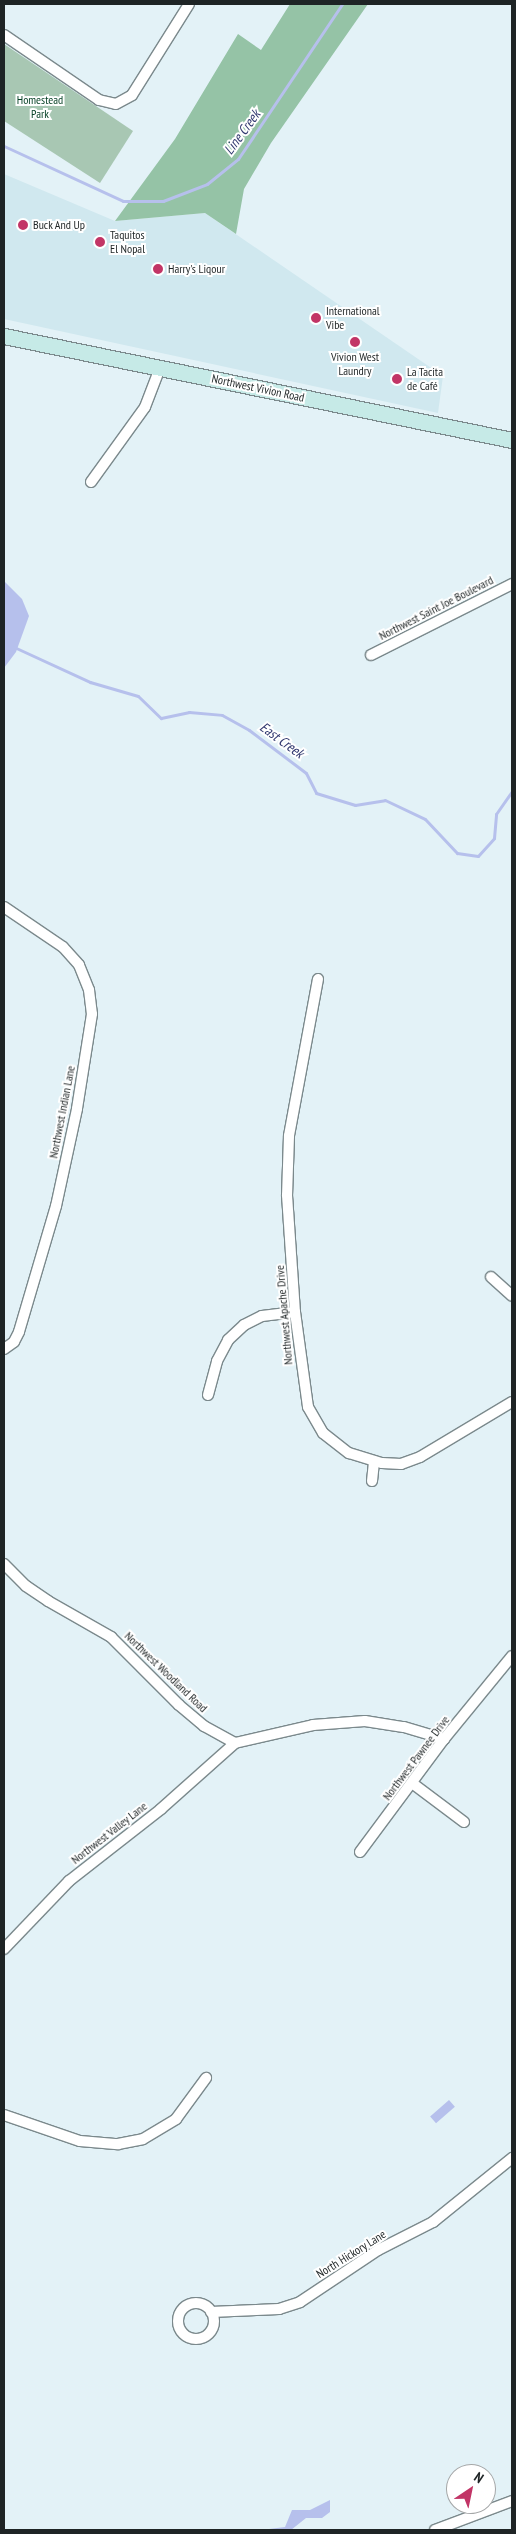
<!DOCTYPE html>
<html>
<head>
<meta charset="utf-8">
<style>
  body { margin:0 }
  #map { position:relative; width:516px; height:2534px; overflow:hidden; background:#e3f2f7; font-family:"PT Sans Narrow",sans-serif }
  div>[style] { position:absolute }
  .built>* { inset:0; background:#d0e8ef }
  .green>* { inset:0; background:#a8c7b3 }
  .forest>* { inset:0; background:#95c3a6 }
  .water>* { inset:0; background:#b6c0ec; transform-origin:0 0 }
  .stream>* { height:3px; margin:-1.5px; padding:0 1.5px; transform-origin:1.5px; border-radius:1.5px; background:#b6c0ec }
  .roads { filter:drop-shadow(1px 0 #7b898c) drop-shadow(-1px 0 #7b898c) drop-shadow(0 1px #7b898c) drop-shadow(0 -1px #7b898c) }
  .street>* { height:10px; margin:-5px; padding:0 5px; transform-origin:5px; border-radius:5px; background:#fff }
  .street>.ring { margin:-5px; padding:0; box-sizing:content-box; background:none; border:10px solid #fff; border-radius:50% }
  .secondary>* { height:15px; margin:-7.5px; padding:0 7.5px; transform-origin:7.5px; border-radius:7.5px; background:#c6eae7 }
  .dots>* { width:14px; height:14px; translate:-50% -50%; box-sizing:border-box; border:2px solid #fff; border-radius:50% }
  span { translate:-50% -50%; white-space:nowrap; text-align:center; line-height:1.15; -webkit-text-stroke:4px #fff; paint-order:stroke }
  .park-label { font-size:12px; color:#043f24 }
  .poi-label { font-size:12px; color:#1e2425 }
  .left { translate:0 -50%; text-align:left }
  .street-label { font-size:12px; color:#1e2425 }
  .water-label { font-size:14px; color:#31386f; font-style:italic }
  .frame { position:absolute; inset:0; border:5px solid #1e2425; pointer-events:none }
  .north { position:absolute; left:446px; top:2464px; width:50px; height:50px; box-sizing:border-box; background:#fff; border:1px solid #a5a7a8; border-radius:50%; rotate:34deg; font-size:14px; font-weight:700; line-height:20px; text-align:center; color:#1e2425 }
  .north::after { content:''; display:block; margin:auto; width:18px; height:22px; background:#c23566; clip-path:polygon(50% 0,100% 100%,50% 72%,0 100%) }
</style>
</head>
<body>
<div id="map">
  <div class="built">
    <i style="clip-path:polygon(4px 174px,115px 221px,205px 213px,443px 376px,438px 413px,4px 319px)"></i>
  </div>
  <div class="green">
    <i style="clip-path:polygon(4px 44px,133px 131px,100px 183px,4px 121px)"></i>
  </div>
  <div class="forest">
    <i style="clip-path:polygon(290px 4px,368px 4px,271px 143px,244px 189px,236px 234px,205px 213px,115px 221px,175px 139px,238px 34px,261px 50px)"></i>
  </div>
  <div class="water">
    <i style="clip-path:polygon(4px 581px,22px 599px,29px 616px,16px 652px,4px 668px)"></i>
    <i style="left:449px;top:2100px;width:9px;height:25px;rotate:49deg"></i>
    <i style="clip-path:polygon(330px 2500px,330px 2512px,322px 2518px,306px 2518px,291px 2530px,261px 2530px,285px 2527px,292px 2510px,310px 2510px)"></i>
  </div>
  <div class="stream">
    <i style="left:4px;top:146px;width:131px;rotate:24.8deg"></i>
    <i style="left:123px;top:201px;width:40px"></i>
    <i style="left:163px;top:201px;width:47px;rotate:-21.1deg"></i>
    <i style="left:207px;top:184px;width:40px;rotate:-39deg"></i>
    <i style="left:238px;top:159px;width:187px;rotate:-56.1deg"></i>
    <i style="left:14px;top:647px;width:84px;rotate:24.7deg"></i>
    <i style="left:90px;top:682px;width:50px;rotate:16.3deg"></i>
    <i style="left:138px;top:696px;width:32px;rotate:44deg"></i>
    <i style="left:161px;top:718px;width:29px;rotate:-12deg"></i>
    <i style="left:189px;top:712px;width:33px;rotate:5deg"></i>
    <i style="left:222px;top:715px;width:31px;rotate:29deg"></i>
    <i style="left:249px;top:730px;width:71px;rotate:37deg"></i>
    <i style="left:306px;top:773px;width:22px;rotate:63deg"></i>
    <i style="left:316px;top:793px;width:41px;rotate:17.1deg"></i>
    <i style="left:355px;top:805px;width:30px;rotate:-9deg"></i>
    <i style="left:385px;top:800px;width:44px;rotate:25.4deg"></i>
    <i style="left:425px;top:819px;width:47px;rotate:46.7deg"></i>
    <i style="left:457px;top:853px;width:21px;rotate:8deg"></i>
    <i style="left:478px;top:856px;width:24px;rotate:-48deg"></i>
    <i style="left:494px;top:838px;width:24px;rotate:-85deg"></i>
    <i style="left:496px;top:814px;width:28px;rotate:-55deg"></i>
  </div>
  <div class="roads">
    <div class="street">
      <i style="left:4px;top:35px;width:115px;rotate:34.4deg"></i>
      <i style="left:99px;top:100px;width:17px;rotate:13deg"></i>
      <i style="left:116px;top:104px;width:18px;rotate:-29deg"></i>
      <i style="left:132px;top:95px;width:107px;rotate:-57.9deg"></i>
      <i style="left:91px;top:482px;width:92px;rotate:-54.2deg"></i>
      <i style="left:145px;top:407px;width:42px;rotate:-69deg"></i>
      <i style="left:371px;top:655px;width:158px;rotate:-26.7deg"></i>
      <i style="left:4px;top:907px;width:71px;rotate:34.1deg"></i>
      <i style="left:63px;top:947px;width:24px;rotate:48deg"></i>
      <i style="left:79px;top:965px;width:27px;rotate:68deg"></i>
      <i style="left:89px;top:990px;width:24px;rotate:83deg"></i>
      <i style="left:92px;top:1014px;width:96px;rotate:99deg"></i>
      <i style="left:77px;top:1109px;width:99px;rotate:102.2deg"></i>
      <i style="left:56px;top:1206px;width:131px;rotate:106.4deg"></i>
      <i style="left:19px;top:1332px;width:11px;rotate:117deg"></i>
      <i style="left:14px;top:1342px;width:12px;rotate:145deg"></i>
      <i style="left:318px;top:979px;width:160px;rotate:100.5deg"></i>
      <i style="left:289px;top:1136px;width:59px;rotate:91.9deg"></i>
      <i style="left:287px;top:1195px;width:117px;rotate:86.1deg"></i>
      <i style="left:295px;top:1312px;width:96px;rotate:82.2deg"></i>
      <i style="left:308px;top:1407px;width:30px;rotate:60deg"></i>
      <i style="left:323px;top:1433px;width:33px;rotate:38deg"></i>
      <i style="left:349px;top:1453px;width:34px;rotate:17deg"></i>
      <i style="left:382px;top:1463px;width:19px;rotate:3deg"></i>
      <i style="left:401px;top:1464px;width:20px;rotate:-20deg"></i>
      <i style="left:420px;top:1457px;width:107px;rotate:-30.9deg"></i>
      <i style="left:491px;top:1277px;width:28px;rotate:42deg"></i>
      <i style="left:208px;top:1395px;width:35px;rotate:-75deg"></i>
      <i style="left:217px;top:1361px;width:24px;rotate:-62deg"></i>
      <i style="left:228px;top:1340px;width:22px;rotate:-43deg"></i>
      <i style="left:244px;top:1325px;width:20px;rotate:-27deg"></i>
      <i style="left:262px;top:1316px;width:33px;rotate:-7deg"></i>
      <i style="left:372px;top:1481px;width:20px;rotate:-84deg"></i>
      <i style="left:4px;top:1564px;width:31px;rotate:45deg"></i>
      <i style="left:26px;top:1586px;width:27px;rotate:34deg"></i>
      <i style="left:48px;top:1601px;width:73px;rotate:29.7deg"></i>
      <i style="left:111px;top:1637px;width:96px;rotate:45deg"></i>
      <i style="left:179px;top:1705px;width:33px;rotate:40deg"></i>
      <i style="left:204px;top:1726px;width:35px;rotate:29deg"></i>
      <i style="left:235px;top:1743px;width:80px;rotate:-13deg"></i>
      <i style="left:313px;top:1725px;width:52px;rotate:-4.4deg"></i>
      <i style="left:365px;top:1721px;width:39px;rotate:9deg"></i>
      <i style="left:404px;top:1727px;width:42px;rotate:16.7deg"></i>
      <i style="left:412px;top:1783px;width:65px;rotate:36.9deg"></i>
      <i style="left:360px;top:1852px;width:141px;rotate:-53.4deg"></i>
      <i style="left:444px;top:1739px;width:107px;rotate:-50.7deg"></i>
      <i style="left:4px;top:1949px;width:94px;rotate:-46.3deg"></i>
      <i style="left:69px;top:1881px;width:117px;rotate:-38deg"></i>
      <i style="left:161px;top:1809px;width:99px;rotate:-41.7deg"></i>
      <i style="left:4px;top:2115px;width:80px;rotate:18.9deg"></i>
      <i style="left:80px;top:2141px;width:38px;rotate:5deg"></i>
      <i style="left:118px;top:2144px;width:25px;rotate:-11deg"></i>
      <i style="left:143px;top:2139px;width:39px;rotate:-31deg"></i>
      <i style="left:176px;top:2119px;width:51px;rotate:-53.8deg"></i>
      <i class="ring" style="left:178px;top:2303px;width:26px;height:26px"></i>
      <i style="left:211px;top:2312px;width:68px;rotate:-2.5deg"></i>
      <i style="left:279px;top:2309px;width:22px;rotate:-18deg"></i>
      <i style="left:300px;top:2302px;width:94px;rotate:-33.7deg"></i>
      <i style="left:378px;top:2250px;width:62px;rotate:-27deg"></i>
      <i style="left:433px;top:2222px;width:102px;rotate:-39deg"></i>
      <i style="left:435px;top:2530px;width:82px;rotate:-20.6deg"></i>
    </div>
    <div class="secondary">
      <i style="left:4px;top:336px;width:519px;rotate:11.57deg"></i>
    </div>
  </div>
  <div class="dots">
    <i style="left:23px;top:225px;background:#c23566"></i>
    <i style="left:100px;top:242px;background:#c23566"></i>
    <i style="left:158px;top:269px;background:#c23566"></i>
    <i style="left:316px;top:318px;background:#c23566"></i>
    <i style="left:355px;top:342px;background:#c23566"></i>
    <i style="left:397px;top:379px;background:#c23566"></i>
  </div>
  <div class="park-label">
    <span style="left:40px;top:107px">Homestead<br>Park</span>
  </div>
  <div class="poi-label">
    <span class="left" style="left:33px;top:225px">Buck And Up</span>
    <span class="left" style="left:110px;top:242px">Taquitos<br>El Nopal</span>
    <span class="left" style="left:168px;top:269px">Harry's Liqour</span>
    <span class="left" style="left:326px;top:318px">International<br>Vibe</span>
    <span style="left:355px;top:364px">Vivion West<br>Laundry</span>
    <span class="left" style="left:407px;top:379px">La Tacita<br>de Café</span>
  </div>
  <div class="street-label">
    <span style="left:258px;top:388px;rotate:12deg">Northwest Vivion Road</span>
    <span style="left:436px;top:608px;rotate:-27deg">Northwest Saint Joe Boulevard</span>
    <span style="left:62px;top:1112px;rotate:-79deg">Northwest Indian Lane</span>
    <span style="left:284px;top:1315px;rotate:-95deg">Northwest Apache Drive</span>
    <span style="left:166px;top:1672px;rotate:44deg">Northwest Woodland Road</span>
    <span style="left:416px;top:1758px;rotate:-53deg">Northwest Pawnee Drive</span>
    <span style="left:109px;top:1833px;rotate:-38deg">Northwest Valley Lane</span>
    <span style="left:351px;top:2254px;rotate:-32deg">North Hickory Lane</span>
  </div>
  <div class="water-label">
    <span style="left:242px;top:132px;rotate:-54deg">Line Creek</span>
    <span style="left:282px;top:740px;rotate:36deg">East Creek</span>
  </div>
  <div class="frame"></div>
  <div class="north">N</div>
</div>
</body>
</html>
